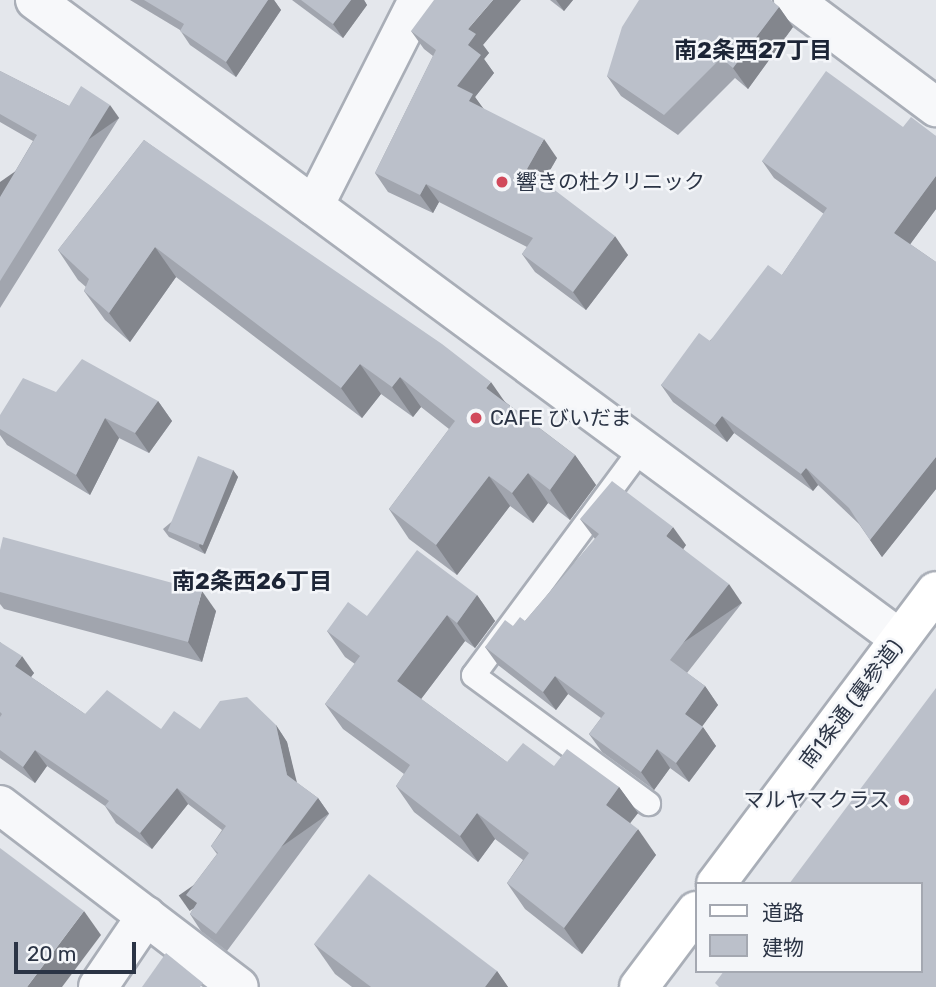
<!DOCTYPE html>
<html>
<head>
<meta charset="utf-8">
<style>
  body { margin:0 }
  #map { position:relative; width:936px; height:987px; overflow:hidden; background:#e4e7ec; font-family:Rubik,"Noto Sans JP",sans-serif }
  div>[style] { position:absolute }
  .roads { filter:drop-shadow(2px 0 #a9aeb7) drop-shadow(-2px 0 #a9aeb7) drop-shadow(0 2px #a9aeb7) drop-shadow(0 -2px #a9aeb7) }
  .lane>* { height:23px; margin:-11.5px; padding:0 11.5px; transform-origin:11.5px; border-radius:11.5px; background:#f7f8fa }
  .street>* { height:38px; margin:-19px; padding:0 19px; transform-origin:19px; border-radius:19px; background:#f7f8fa }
  .secondary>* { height:38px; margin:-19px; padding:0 19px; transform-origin:19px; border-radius:19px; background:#fff }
  .wall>* { inset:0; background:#a1a5ae }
  .shaded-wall>* { inset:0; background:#83868d; transform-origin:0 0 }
  .building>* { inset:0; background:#bbc0ca; transform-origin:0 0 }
  .dots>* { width:19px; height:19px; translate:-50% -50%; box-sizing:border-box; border:4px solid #f4f6f9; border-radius:50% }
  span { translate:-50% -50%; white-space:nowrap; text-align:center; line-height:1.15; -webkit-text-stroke:5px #f4f6f9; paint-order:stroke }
  .poi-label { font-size:21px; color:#2b3445 }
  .left { translate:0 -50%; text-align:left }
  .right { translate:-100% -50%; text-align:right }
  .street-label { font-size:21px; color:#2b3445 }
  .neighbourhood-label { font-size:23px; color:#1d2536; font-weight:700 }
  .legend { position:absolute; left:695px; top:882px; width:228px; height:91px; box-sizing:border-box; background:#f4f6f9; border:2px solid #a4a8b1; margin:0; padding:9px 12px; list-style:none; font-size:21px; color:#2b3445 }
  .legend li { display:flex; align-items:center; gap:14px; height:35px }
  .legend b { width:35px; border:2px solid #a4a8b1 }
  .scale { position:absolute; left:14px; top:942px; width:122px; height:32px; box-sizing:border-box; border:4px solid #2b3445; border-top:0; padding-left:9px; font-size:21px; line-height:24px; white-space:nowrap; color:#2b3445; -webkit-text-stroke:5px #f4f6f9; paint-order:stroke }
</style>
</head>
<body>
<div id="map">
  <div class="roads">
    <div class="lane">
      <i style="left:641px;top:448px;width:282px;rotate:126.5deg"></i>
      <i style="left:473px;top:675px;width:217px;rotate:36.2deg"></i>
    </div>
    <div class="street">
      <i style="left:35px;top:0;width:1075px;rotate:36.45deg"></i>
      <i style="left:793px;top:0;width:179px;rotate:36.8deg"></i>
      <i style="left:314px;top:206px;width:231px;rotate:-63.2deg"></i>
      <i style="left:0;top:805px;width:300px;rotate:37.3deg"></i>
      <i style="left:98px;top:987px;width:86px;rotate:-55.9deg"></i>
    </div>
    <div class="secondary">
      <i style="left:716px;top:884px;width:366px;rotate:-53.1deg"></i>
      <i style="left:639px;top:987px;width:95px;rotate:-53.1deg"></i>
    </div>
  </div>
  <div class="wall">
    <i style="clip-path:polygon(130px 0,274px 0,281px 10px,236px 77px,190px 45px,180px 30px)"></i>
    <i style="clip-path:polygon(292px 0,364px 0,367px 5px,343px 38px)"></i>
    <i style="clip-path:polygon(550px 0,573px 0,564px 11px)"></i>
    <i style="clip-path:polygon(774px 0,773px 2px,779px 7px,793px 27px,748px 89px,735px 78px,678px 135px,621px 96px,607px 76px)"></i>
    <i style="clip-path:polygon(411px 31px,483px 45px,489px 53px,484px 59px,494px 73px,475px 97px,483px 109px,557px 158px,543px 182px,628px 255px,586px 310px,535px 272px,522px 254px,527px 247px,439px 202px,433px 213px,388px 192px,375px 173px,433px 56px,424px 49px)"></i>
    <i style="clip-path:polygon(0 71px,69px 106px,119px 118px,0 308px,0 197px,33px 141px,0 122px)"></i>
    <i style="clip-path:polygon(903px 127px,936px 136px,936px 209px,910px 244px,936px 262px,936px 489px,882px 557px,859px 524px,818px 485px,813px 491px,734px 433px,727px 442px,673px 402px,661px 385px,782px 275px,824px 214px,774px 178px,762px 161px)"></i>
    <i style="clip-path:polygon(144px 140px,504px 401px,575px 455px,596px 485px,570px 520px,548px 503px,533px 523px,510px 506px,457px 575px,409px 539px,389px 509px,449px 429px,421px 407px,413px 417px,381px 394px,362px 418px,176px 277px,130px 342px,105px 320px,84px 291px,86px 287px,78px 280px,58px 250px)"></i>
    <i style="clip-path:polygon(158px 401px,172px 421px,149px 453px,119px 438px,90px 495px,7px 445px,0 435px,0 415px)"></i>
    <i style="clip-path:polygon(233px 470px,238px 477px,205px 554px,169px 537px,163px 529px)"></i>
    <i style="clip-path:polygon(580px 519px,686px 545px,683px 549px,742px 603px,687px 673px,705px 686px,718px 705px,702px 726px,716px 746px,689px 782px,670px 768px,654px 790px,602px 752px,589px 734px,601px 718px,568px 694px,556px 710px,498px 665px,485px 647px,513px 626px,525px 621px,595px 539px)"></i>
    <i style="clip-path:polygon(0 550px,216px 611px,202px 662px,4px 609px,0 604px)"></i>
    <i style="clip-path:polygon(477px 595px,495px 621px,475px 648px,465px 641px,421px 699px,507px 762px,554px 766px,619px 787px,638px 813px,630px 823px,656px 855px,582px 954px,525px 909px,507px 883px,523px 860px,495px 839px,478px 862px,414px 812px,396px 786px,404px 774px,343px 729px,325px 704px,355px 664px,345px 657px,327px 631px,367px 616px)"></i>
    <i style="clip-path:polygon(0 642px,34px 673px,31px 677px,85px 714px,161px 729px,200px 729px,276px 725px,287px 742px,296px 782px,318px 798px,329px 814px,227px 951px,201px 931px,190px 914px,194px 907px,186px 895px,217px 854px,211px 846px,222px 830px,188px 804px,152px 849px,116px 823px,105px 806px,47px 766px,35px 783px,0 758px)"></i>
    <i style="clip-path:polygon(314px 944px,497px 971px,508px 987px,352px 987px,335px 974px)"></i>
  </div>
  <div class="shaded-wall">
    <i style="clip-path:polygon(268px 0,274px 0,281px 10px,236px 77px,226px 62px)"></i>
    <i style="clip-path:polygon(351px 0,364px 0,367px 5px,343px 38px,333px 24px)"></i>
    <i style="clip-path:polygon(493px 0,521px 0,483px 45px,489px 53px,484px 59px,494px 73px,475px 97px,486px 112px,482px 120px,457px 86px,468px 45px,468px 29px)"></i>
    <i style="clip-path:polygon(556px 0,573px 0,564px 11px)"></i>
    <i style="clip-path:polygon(779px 7px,793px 27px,748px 89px,733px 68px)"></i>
    <i style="left:110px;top:105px;width:16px;height:208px;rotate:55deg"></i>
    <i style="clip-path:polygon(544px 139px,557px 158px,540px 188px,527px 169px)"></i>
    <i style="clip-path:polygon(936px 176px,936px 209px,906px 250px,894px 233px)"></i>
    <i style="clip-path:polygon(426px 184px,439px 202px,433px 213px,420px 195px)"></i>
    <i style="clip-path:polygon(615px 236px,628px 255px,586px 310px,573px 292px)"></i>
    <i style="clip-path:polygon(155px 247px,176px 277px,130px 342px,109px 313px)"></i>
    <i style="clip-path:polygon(360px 364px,381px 394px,362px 418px,341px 388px)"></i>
    <i style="clip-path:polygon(400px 377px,421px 407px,413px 417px,392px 387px)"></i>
    <i style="clip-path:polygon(491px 382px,512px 412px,486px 388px)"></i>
    <i style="clip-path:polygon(158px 401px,172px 421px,149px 453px,135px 433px)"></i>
    <i style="clip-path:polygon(722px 416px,734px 433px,727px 442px,715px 425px)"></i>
    <i style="clip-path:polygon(105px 418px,119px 438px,90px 495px,76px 475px)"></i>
    <i style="clip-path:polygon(575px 455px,596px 485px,570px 520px,550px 490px)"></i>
    <i style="clip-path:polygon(936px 457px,936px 489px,882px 557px,870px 540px)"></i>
    <i style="clip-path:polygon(806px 468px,818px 485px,813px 491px,801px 474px)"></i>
    <i style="clip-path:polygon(233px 470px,238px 477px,205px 554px,199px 546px)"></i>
    <i style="clip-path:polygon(528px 473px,548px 503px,533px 523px,512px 493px)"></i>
    <i style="clip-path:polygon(489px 476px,510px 506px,457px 575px,436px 545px)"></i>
    <i style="clip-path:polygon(673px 527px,686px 545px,679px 555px,666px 536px)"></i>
    <i style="left:729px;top:584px;width:23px;height:96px;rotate:56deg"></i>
    <i style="clip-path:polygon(202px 591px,216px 611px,202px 662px,188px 642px)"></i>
    <i style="clip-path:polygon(477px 595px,495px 621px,475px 648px,457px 623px)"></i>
    <i style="clip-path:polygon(447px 615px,465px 641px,415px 707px,397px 681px)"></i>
    <i style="clip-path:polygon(22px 656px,34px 673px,27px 682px,15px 666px)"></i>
    <i style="clip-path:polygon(555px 676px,568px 694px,556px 710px,543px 692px)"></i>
    <i style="clip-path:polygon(705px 686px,718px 705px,698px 732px,685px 714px)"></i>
    <i style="clip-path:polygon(276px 725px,287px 742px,299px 791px,287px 775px)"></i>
    <i style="clip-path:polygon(703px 727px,716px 746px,689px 782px,676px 763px)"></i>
    <i style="clip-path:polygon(657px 749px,670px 768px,654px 790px,641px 772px)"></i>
    <i style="clip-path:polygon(35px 750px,47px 766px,35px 783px,23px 767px)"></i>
    <i style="clip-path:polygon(619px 787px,638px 813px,624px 831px,606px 805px)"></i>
    <i style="clip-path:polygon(177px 788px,188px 804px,152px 849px,140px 833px)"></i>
    <i style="left:318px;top:798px;width:19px;height:170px;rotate:55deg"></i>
    <i style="clip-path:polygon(477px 813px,495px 839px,478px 862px,460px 836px)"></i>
    <i style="clip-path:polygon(638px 829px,656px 855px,582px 954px,564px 928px)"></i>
    <i style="clip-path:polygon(84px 911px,101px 935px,62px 987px,27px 987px)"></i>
    <i style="clip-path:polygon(497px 971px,508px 987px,485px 987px)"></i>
  </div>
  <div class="building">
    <i style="clip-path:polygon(144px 0,268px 0,226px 62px,180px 31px,184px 24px)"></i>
    <i style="clip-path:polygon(301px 0,351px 0,333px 24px)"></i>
    <i style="clip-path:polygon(434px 0,493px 0,468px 29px,476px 34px,468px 45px,481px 55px,457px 86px,473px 94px,469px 101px,544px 139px,527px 169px,615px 236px,573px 292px,522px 254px,533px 238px,426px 184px,420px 195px,375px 173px,436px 50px,411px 31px)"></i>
    <i style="clip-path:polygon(639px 0,771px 0,779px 7px,733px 68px,721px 58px,664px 115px,607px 76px,622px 27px)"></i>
    <i style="clip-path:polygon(0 71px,69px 106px,81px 86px,110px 105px,0 281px,0 197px,37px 135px,0 114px)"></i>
    <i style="clip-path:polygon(826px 71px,903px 127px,911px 117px,936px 136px,936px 176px,894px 233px,936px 262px,936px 457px,870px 540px,849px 508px,806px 468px,801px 474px,722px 416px,715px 425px,661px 385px,699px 333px,710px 341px,768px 265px,782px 275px,827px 208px,762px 161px)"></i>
    <i style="clip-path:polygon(144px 140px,442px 344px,491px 382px,486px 388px,575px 455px,550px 490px,528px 473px,512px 493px,489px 476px,436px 545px,389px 509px,455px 421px,400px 377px,392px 387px,360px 364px,341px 388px,155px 247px,109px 313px,84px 291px,89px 279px,58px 250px)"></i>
    <i style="clip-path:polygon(82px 359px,158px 401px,135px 433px,105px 418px,76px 475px,0 429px,0 415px,23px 378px,56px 392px)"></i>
    <i style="left:198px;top:456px;width:38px;height:81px;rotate:22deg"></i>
    <i style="clip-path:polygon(612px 481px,673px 527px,666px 536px,729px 584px,670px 660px,705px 686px,685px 714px,703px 727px,676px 763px,657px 749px,641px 772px,589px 734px,605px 713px,555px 676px,543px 692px,485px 647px,505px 620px,513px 626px,520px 617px,525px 621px,599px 534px,580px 519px)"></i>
    <i style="clip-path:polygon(3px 537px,202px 591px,188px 642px,0 592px,0 550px)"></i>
    <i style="clip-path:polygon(417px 550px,477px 595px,457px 623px,447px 615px,397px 681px,507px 762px,523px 743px,554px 766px,567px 749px,619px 787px,606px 805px,638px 829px,564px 928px,507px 883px,529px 853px,477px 813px,460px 836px,396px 786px,410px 765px,325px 704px,360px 656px,327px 631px,348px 602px,367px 616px)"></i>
    <i style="clip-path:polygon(0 642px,22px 656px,15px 666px,85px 714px,107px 690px,161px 729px,174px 711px,200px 729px,220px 701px,247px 697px,276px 725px,287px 775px,318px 798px,216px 934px,190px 914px,197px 903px,186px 895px,218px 853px,211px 846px,226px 826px,177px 788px,140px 833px,105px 806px,109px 801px,35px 750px,23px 767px,0 750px,0 717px,2px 714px,0 712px)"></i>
    <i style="clip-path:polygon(936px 688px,936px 987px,719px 987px,715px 983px,724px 971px,920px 971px,920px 884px,789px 884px)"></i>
    <i style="clip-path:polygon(0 848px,84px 911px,27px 987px,0 987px)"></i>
    <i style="clip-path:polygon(369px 874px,497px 971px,485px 987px,371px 987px,314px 944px)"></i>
    <i style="clip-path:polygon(166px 953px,203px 983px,200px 987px,142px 987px)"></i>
  </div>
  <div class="dots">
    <i style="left:502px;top:182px;background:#d1495b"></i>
    <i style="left:476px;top:418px;background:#d1495b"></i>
    <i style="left:904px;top:800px;background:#d1495b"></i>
  </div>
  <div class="poi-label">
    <span class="left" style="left:516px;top:182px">響きの杜クリニック</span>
    <span class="left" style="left:490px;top:418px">CAFE びいだま</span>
    <span class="right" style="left:890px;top:800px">マルヤマクラス</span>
  </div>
  <div class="street-label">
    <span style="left:851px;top:704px;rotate:-53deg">南1条通 (裏参道)</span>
  </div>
  <div class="neighbourhood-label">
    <span style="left:753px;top:50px">南2条西27丁目</span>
    <span style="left:252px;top:581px">南2条西26丁目</span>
  </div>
  <ul class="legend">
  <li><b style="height:9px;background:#fff"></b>道路</li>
  <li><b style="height:19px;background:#bbc0ca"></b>建物</li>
  </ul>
  <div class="scale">20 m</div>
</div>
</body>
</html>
